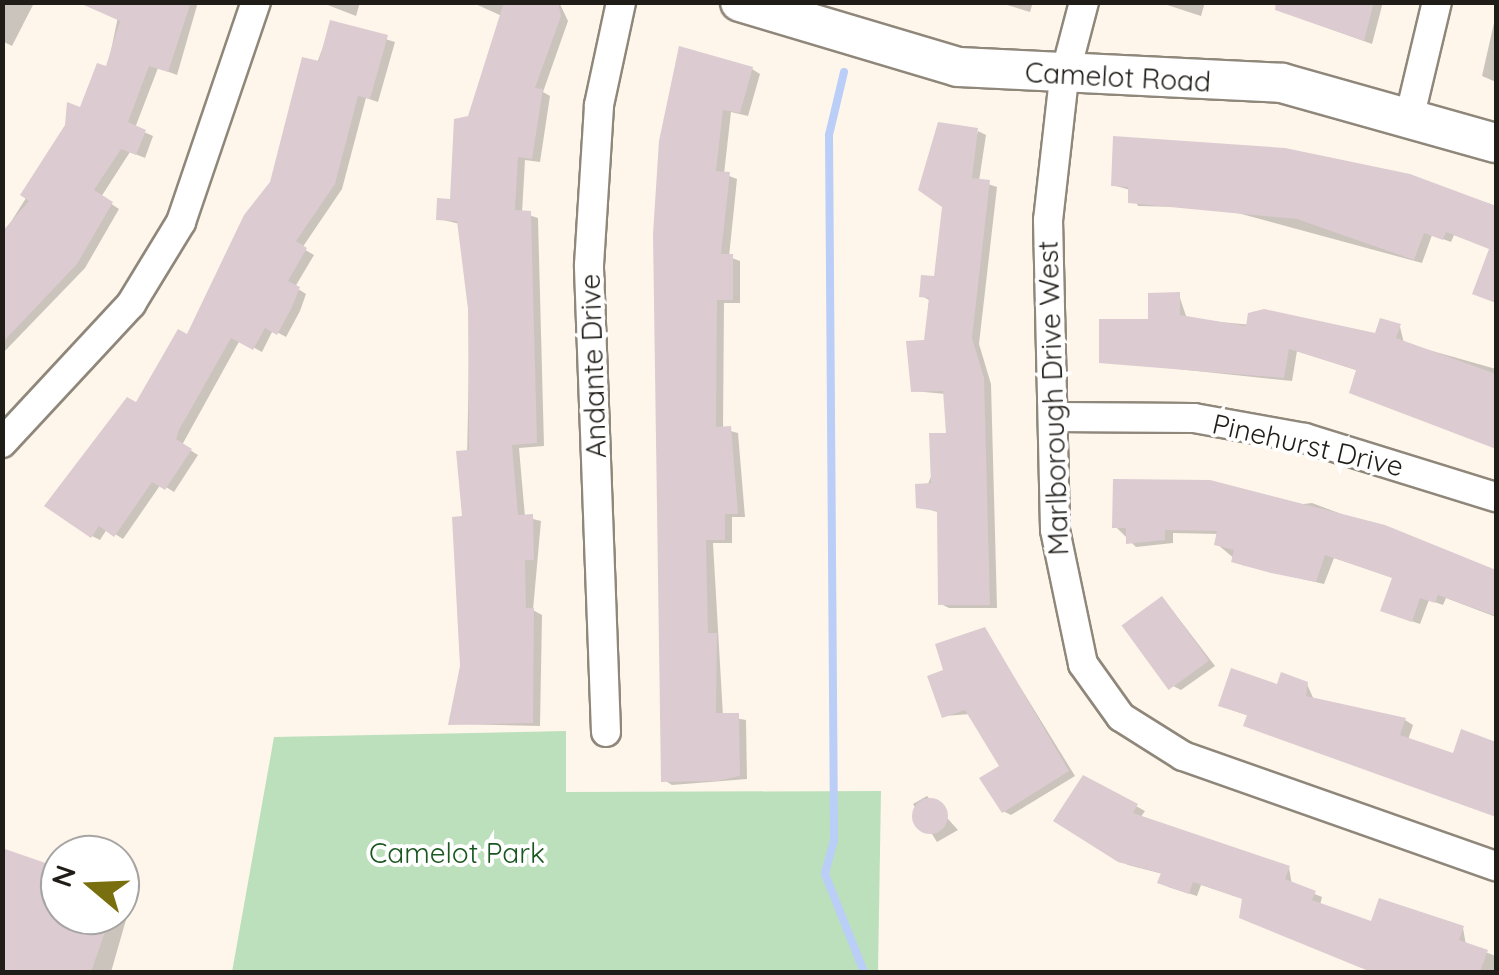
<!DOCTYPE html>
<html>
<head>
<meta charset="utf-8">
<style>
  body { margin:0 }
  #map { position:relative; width:1499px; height:975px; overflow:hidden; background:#fef6eb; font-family:Quicksand,sans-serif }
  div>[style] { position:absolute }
  .green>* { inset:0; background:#bce0bc }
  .shadow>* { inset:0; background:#0003 }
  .stream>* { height:8px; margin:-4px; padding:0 4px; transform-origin:4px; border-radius:4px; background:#bacef7 }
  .building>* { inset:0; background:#dccbd1; transform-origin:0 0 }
  .round { border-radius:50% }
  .roads { filter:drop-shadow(2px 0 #90877b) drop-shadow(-2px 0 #90877b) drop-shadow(0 2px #90877b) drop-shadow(0 -2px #90877b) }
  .street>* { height:28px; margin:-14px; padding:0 14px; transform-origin:14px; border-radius:14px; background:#fff }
  .secondary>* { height:38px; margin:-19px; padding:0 19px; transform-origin:19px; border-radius:19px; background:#fff }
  span { translate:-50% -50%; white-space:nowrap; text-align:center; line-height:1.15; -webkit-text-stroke:8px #fff; paint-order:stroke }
  .street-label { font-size:28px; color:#201d18 }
  .park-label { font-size:28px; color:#1a5720 }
  .frame { position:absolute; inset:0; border:5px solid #201d18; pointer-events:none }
  .north { position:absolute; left:40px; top:835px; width:100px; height:100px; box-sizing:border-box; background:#fff; border:2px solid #a6a5a3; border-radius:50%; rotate:289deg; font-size:28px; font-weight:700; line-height:40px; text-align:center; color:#201d18 }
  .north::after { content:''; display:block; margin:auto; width:35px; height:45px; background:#7a6f0e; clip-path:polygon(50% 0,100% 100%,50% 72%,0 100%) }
</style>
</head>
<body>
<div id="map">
  <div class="green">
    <i style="clip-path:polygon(566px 731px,566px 792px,881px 791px,878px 972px,232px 972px,274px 737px)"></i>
  </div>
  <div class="shadow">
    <i style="clip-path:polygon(2px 2px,34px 3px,12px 46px,2px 41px)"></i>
    <i style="clip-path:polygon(121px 2px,198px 2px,177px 75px,158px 68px,135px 128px,153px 136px,145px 158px,130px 152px,101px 197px,119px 209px,85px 268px,2px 354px,2px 236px,107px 70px)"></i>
    <i style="clip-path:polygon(320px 2px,360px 2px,356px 16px)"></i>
    <i style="clip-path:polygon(471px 2px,559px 2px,568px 21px,543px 92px,550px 96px,540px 162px,525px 160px,522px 213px,538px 218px,544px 446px,519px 448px,525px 517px,541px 521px,533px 610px,542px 615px,540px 726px,451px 724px,463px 666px,470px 308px,460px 224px,439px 219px,452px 202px,502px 16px)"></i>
    <i style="clip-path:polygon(997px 2px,1033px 2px,1030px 12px)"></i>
    <i style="clip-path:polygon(1158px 2px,1205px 2px,1201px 16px)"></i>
    <i style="clip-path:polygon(1291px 2px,1383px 2px,1372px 44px,1297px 17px)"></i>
    <i style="clip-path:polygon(1496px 14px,1496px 82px,1482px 76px)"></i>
    <i style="clip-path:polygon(332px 23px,395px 42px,378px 102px,366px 98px,342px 189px,302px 248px,314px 255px,295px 287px,306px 294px,300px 311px,286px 337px,273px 330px,262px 352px,240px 340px,182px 445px,198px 455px,174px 492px,161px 484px,123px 539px,107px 529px,100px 540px,92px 536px,137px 405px,188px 338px,272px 183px)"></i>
    <i style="clip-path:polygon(752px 69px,760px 74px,748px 116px,731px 112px,724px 174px,737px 179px,729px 257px,740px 261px,740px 303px,724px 303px,723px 429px,738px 433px,745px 517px,732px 517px,732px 543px,713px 543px,723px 716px,746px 720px,747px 779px,672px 785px,664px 780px,665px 180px)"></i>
    <i style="clip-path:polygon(978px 131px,986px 135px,979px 181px,997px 187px,979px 344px,991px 384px,997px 608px,949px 608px,941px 604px,940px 513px,919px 506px,948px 435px,946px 394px,913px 391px,926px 343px,929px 300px,922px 296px,936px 279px)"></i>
    <i style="clip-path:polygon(1409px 176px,1496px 206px,1496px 302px,1483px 297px,1492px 249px,1454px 235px,1451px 242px,1432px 235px,1422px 263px,1219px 208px,1138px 206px,1130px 190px,1113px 185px)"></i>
    <i style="clip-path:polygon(1179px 295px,1187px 319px,1376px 336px,1400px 327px,1404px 343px,1496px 369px,1496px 448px,1360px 396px,1359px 371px,1297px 351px,1292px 381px,1102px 361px)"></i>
    <i style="clip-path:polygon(1312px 503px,1496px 572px,1496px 617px,1446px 598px,1443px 605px,1429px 600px,1420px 624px,1391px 614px,1395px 578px,1334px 558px,1324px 584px,1242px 565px,1217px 544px,1219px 534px,1173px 533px,1173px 543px,1136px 547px,1115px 526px)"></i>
    <i style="clip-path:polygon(1163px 598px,1215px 666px,1181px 690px,1173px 686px)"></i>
    <i style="clip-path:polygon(985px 630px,1075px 776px,1011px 815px,1003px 811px,1003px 766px,971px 714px,944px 716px,946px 671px)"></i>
    <i style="clip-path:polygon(1307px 684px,1314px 700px,1405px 720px,1413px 725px,1408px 740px,1454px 757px,1463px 732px,1496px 743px,1496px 816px,1254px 729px,1249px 716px,1229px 709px)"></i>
    <i style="clip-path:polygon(1084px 778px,1145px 811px,1140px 818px,1289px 868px,1292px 885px,1322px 897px,1320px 905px,1372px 924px,1463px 928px,1466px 945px,1496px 956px,1496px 972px,1374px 972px,1250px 921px,1244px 899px,1201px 885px,1197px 896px,1168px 887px,1163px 874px,1128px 865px,1057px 820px)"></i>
    <i style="clip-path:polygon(927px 796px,958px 830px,937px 842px,913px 804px)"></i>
    <i style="clip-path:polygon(2px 859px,60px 871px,60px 915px,120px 915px,120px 892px,132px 899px,111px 972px,2px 972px)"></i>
  </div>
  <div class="stream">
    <i style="left:844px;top:72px;width:65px;rotate:103.4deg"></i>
    <i style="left:829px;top:135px;width:705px;rotate:89.59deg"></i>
    <i style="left:834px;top:840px;width:35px;rotate:105deg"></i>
    <i style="left:825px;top:874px;width:105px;rotate:68.3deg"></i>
  </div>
  <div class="building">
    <i style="clip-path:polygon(77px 2px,191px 2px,168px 72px,149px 66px,128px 122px,146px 130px,136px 155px,121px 149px,94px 190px,113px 202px,77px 264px,2px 343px,2px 232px,29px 201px,20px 195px,65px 125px,67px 102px,80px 107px,97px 63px,106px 66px,120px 21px)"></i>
    <i style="clip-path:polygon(504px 2px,558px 2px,561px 16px,535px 88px,543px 89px,532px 159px,518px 157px,515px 210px,531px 211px,537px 443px,512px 445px,518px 515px,533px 514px,534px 560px,525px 560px,526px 608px,534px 608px,533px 723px,448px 725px,460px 666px,452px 517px,462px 516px,456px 451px,469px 450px,468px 309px,457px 221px,436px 220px,437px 198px,450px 199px,454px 119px,468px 116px)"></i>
    <i style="clip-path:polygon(1276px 2px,1374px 2px,1364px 41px,1275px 10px)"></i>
    <i style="clip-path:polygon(330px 20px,388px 35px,370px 99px,358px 96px,335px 184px,296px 241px,307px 248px,288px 281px,300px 287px,292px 307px,277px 335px,265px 328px,253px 350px,231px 338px,179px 430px,176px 439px,192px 449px,165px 490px,152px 482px,114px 537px,99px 526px,91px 538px,44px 506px,127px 397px,136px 402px,178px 329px,187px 334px,244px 215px,270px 182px,302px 57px,319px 61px)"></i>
    <i style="clip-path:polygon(679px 46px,753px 67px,740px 113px,723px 110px,716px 171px,730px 172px,721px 254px,733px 254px,733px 300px,717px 300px,716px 427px,731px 426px,738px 514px,725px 514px,725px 540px,706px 540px,708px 633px,717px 633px,716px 713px,739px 713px,740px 776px,717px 781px,661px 782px,653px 234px,659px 141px)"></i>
    <i style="clip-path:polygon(938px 122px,978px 128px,972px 178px,990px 180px,972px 338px,984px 378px,990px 605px,938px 605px,937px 511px,916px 508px,915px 484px,931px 483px,929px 433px,946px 433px,943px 391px,911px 392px,906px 341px,924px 340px,929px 298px,919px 297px,921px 275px,934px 276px,942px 207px,918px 190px)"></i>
    <i style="clip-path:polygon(1113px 136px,1285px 148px,1410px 174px,1496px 206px,1496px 303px,1472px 294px,1489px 249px,1446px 232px,1443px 240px,1424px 233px,1414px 260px,1297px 219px,1128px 203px,1128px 187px,1111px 186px)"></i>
    <i style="clip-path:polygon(1180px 292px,1180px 315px,1246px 326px,1248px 313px,1264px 309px,1375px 333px,1380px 318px,1401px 324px,1396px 338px,1496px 374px,1496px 449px,1349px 393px,1356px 370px,1289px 349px,1284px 378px,1099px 363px,1099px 319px,1148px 319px,1148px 293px)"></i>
    <i style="clip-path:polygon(1113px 479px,1210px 480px,1385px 525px,1496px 570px,1496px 616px,1438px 595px,1435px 603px,1420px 598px,1412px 622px,1380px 611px,1392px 578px,1325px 555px,1316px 582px,1271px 573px,1231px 562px,1234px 550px,1214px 545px,1217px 531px,1165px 530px,1165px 540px,1126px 544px,1126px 528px,1112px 528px)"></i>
    <i style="left:1162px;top:596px;width:80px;height:50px;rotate:54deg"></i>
    <i style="clip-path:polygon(985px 627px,1069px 771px,1002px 813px,979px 778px,999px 766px,965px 710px,942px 718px,927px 676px,943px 670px,935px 644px)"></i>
    <i style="clip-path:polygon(1231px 668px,1277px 684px,1281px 672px,1308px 682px,1306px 696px,1406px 718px,1400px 735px,1453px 753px,1461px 729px,1496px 742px,1496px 817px,1243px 726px,1247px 715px,1218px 706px)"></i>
    <i style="clip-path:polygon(1083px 775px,1138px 804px,1133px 813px,1290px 866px,1285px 879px,1316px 891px,1312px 900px,1371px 921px,1379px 898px,1464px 926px,1459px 940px,1488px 950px,1480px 972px,1371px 972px,1239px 918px,1242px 899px,1193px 882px,1189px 894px,1157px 883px,1161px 873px,1118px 862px,1053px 821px)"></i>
    <i class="round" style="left:912px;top:798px;width:36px;height:36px"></i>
    <i style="clip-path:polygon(2px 848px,60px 868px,60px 915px,111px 915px,91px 972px,2px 972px)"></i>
  </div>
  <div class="roads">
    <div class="street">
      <i style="left:1084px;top:2px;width:79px;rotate:104.7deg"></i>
      <i style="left:1064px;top:78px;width:143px;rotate:96.4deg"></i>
      <i style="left:1048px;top:220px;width:310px;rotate:88.7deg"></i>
      <i style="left:1055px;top:530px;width:137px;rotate:78.2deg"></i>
      <i style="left:1083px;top:664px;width:65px;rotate:54.4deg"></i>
      <i style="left:1121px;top:717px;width:73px;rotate:32.2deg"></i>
      <i style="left:1183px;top:756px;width:332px;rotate:19.4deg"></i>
      <i style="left:1410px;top:115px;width:116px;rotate:-76.6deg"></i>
      <i style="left:1055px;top:417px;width:139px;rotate:0.4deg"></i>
      <i style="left:1194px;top:418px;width:113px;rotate:10.2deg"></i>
      <i style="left:1305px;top:438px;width:200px;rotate:17.2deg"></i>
      <i style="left:2px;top:443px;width:190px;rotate:-47.1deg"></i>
      <i style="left:131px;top:304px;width:96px;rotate:-58.6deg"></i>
      <i style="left:181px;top:222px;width:232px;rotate:-71.2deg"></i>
      <i style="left:606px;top:732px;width:467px;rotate:-92.1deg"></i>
      <i style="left:589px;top:265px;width:160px;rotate:-86.4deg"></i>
      <i style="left:599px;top:105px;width:105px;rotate:-77.9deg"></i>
    </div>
    <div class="secondary">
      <i style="left:740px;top:2px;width:227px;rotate:16.6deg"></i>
      <i style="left:958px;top:67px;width:324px;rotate:2.8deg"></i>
      <i style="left:1282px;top:83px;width:222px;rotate:15.7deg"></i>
    </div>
  </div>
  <div class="street-label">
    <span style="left:1118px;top:77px;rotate:3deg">Camelot Road</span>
    <span style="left:593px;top:366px;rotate:-92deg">Andante Drive</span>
    <span style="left:1053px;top:398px;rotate:-92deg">Marlborough Drive West</span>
    <span style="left:1308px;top:445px;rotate:13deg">Pinehurst Drive</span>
  </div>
  <div class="park-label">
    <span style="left:457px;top:853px">Camelot Park</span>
  </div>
  <div class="frame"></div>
  <div class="north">N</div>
</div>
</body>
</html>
